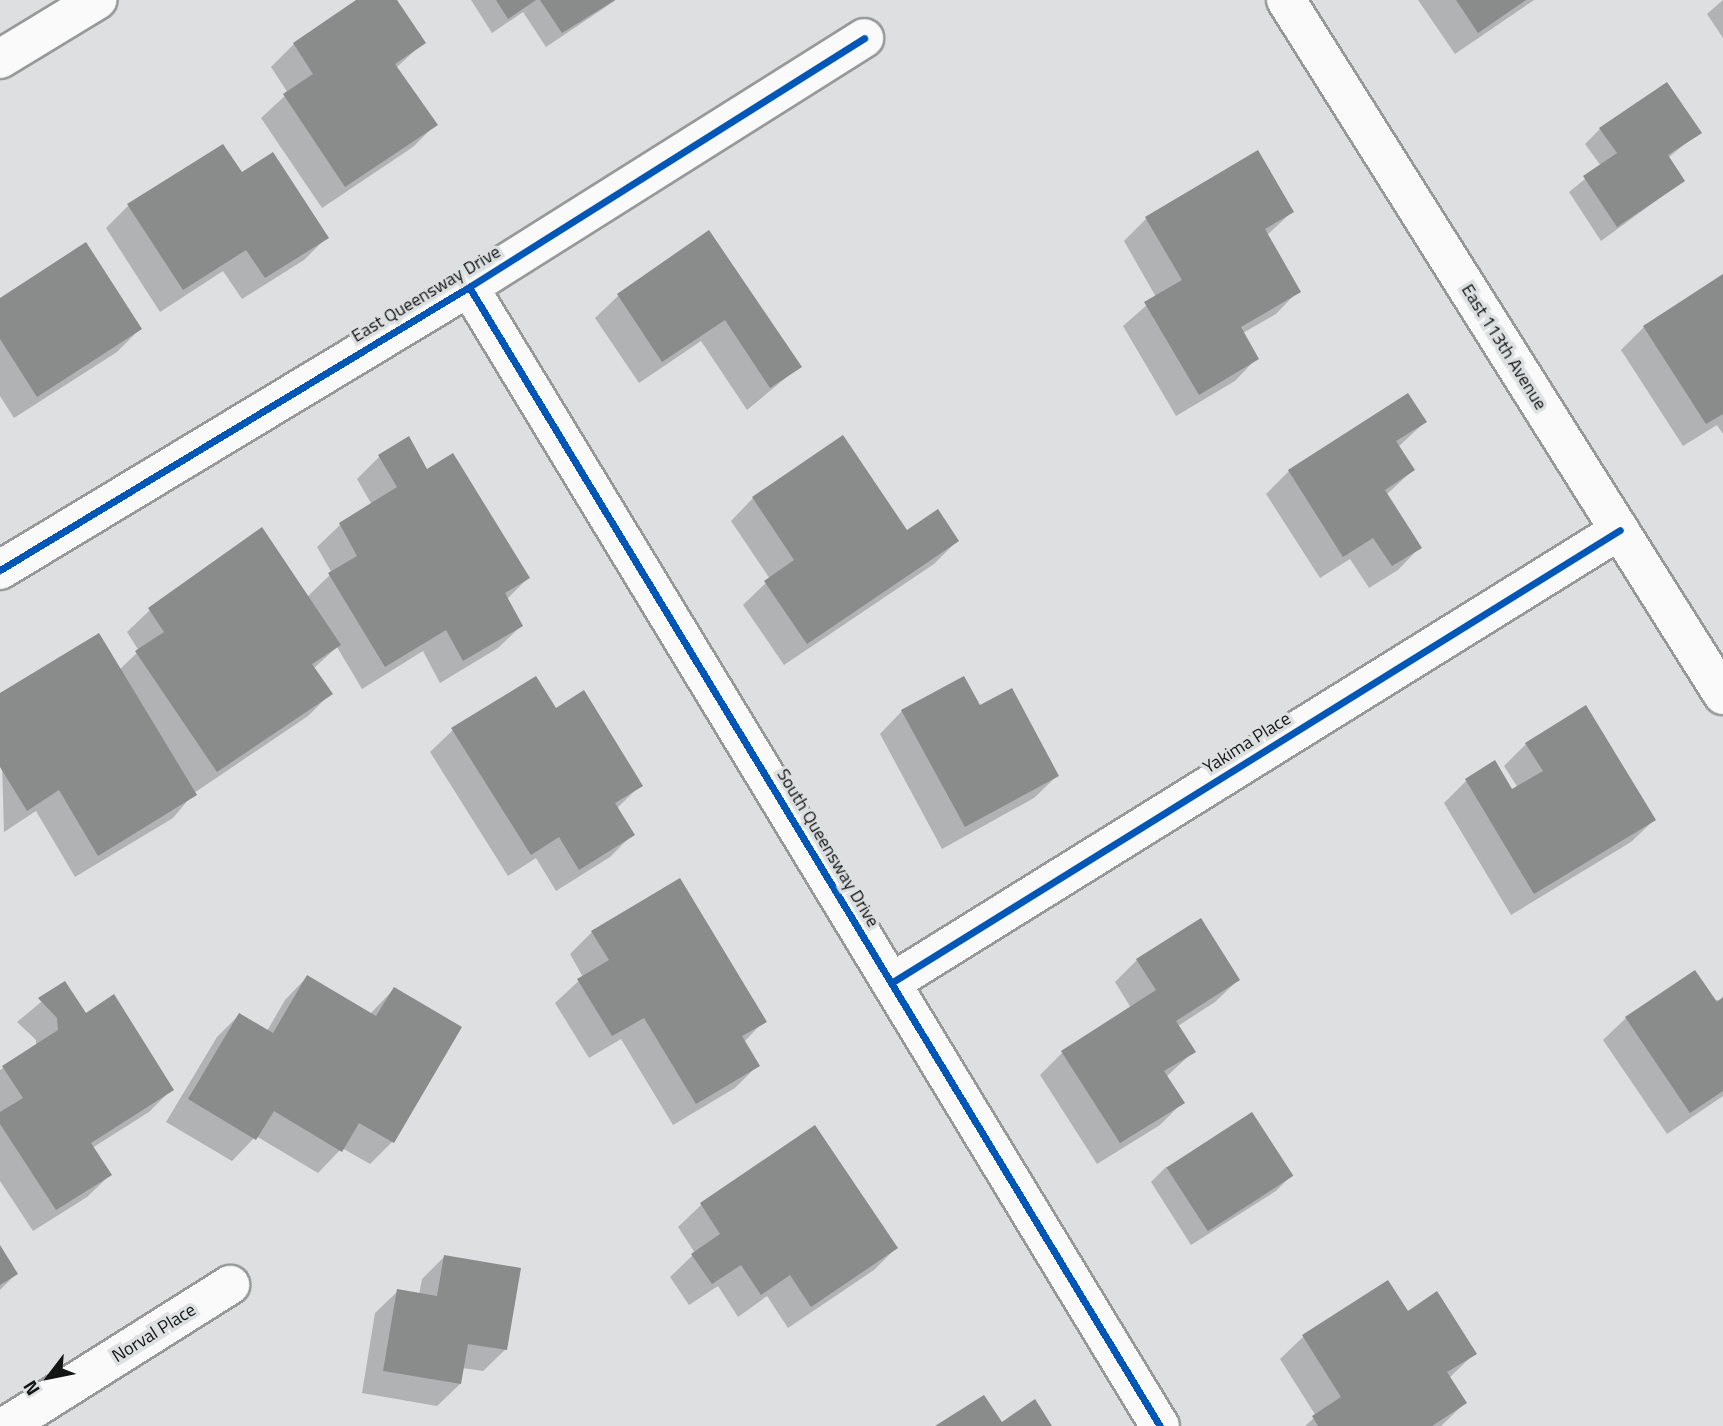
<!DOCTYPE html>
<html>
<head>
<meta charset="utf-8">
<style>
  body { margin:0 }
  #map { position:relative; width:1723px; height:1426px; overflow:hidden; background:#dddfe0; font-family:"Titillium Web",sans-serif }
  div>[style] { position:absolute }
  .shadow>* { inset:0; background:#0003 }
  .building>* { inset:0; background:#8a8b8b; transform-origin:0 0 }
  .roads { filter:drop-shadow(2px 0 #979999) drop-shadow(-2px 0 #979999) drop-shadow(0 2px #979999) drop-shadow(0 -2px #979999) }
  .minor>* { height:38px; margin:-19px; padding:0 19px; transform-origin:19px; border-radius:19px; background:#fafafa }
  .cycleway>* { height:7px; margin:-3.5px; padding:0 3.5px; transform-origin:3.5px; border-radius:3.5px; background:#0057b8 }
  span { translate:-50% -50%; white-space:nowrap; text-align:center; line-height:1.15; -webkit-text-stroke:7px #dce0e1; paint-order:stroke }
  .street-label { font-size:18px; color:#131515 }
  .north { position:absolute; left:14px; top:1342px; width:70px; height:70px; -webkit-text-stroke:5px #dce0e1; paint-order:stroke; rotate:238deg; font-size:19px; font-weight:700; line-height:28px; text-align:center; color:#131515 }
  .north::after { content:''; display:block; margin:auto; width:24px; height:32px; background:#131515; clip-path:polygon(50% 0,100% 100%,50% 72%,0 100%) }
</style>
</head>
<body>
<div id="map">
  <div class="shadow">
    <i style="clip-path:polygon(359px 0,395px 0,424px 42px,396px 68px,435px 125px,413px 147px,322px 208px,261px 118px,288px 93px,271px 67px,294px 44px)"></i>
    <i style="clip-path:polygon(471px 0,616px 0,546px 47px,523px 12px,492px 33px)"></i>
    <i style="clip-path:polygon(1418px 0,1534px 0,1455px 54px)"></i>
    <i style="clip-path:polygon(1723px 0,1723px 38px,1707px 14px)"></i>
    <i style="clip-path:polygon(1600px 129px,1699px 132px,1668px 158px,1683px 181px,1601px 241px,1569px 192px,1601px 166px,1585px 144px)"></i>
    <i style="clip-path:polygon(222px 146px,241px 175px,326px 238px,304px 260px,242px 299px,223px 271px,160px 312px,106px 228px,128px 206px)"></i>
    <i style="clip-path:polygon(1292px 212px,1267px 235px,1298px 291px,1276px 314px,1243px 333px,1257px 358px,1235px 381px,1176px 416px,1123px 326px,1156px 297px,1124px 241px,1146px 219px)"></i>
    <i style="clip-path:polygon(708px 233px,799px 367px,747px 410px,701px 341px,639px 383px,595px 318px,618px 296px)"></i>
    <i style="clip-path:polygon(1723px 276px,1723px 434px,1717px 425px,1683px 446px,1621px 350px,1644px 327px)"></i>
    <i style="clip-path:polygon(0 300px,140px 329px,117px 352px,14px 418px,0 396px)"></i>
    <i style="clip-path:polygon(1425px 422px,1398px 447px,1413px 470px,1386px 495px,1420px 547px,1398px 570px,1369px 588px,1350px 559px,1320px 578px,1266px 494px,1289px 471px)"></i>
    <i style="clip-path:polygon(379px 457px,426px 471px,528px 578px,506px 600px,521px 626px,498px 648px,440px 683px,423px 651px,362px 689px,337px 647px,313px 669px,330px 694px,308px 716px,194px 793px,173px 818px,75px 877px,36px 811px,4px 832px,0 695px,119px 670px,139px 651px,127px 632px,150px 610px,307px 597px,332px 573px,317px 547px,340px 525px,372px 505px,357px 479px)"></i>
    <i style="clip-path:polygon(753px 498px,907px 533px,957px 541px,934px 564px,784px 665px,743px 605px,770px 579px,731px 521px)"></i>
    <i style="clip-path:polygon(980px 708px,1057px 776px,1034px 798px,942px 849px,880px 734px,902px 711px)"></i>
    <i style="clip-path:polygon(556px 710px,641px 785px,616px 809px,632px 835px,610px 857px,556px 891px,536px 858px,508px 876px,430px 752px,453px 730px)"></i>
    <i style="clip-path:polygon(1526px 744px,1654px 820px,1631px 842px,1511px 915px,1444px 803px,1466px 781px,1512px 792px,1518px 788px,1504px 766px)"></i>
    <i style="clip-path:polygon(592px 932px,764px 1021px,744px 1042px,758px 1065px,735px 1088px,673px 1125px,621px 1039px,589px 1058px,555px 1003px,583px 977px,570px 954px)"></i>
    <i style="clip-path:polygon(1137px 960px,1238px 980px,1215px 1002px,1178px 1026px,1194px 1051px,1166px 1077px,1183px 1102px,1160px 1125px,1097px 1164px,1040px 1075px,1062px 1053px,1131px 1008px,1115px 982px)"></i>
    <i style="clip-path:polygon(307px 977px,370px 1014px,394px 989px,392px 1142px,370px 1164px,342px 1148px,318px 1173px,256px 1136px,232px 1161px,166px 1122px,217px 1037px,239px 1015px,267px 1031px,285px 1000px)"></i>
    <i style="clip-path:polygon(64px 983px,85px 1015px,172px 1089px,149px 1112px,92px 1148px,110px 1175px,87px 1197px,33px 1231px,0 1181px,0 1070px,36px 1046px,36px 1040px,17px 1022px)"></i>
    <i style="clip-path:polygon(1723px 999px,1723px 1096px,1667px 1134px,1603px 1040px,1626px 1018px)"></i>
    <i style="clip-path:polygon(815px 1128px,896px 1248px,874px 1270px,788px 1328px,767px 1296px,738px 1317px,718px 1286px,689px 1305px,670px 1277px,695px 1253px,678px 1227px,701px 1205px)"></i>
    <i style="clip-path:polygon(1166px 1167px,1291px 1176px,1276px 1191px,1191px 1245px,1151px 1182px)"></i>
    <i style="clip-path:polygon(0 1249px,16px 1274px,0 1290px)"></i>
    <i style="clip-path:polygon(444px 1257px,506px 1349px,483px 1371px,462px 1368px,460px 1384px,437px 1406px,362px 1393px,375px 1313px,398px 1291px,419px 1295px,422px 1279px)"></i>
    <i style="clip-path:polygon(1388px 1283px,1407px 1314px,1474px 1354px,1449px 1378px,1465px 1403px,1441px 1426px,1305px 1426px,1316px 1416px,1280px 1359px,1303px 1337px)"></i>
  </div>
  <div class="building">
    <i style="clip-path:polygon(356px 0,397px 0,426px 43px,395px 64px,438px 125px,345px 187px,283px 94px,313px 74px,293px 43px)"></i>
    <i style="clip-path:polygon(496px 0,536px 0,508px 19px)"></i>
    <i style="clip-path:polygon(540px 0,615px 0,562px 33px)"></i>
    <i style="clip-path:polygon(1456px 0,1526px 0,1478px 33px)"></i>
    <i style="clip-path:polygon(1667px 82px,1702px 133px,1668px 155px,1685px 181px,1617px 227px,1583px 176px,1617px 153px,1599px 128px)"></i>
    <i style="clip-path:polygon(223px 144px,242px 172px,273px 152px,329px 238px,265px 278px,246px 250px,183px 290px,127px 204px)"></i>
    <i style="clip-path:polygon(1258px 150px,1294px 212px,1265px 229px,1301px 292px,1241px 327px,1259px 359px,1199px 395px,1144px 302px,1182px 280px,1145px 217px)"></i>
    <i style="clip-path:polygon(709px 230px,802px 367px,770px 388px,725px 320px,662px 362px,617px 294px)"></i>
    <i style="clip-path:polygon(86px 242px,142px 329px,37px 397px,0 339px,0 298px)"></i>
    <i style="clip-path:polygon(1723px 274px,1723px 414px,1706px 424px,1643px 326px)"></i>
    <i style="clip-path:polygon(1408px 393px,1427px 422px,1396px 441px,1415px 470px,1385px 490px,1422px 548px,1392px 566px,1373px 538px,1343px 557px,1288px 470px)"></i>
    <i style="clip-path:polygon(843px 435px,907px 530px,938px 509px,959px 541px,807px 644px,764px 581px,794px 560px,752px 497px)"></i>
    <i style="clip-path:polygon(409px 436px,427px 469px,453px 453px,530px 578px,505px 593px,523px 626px,463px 661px,446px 630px,385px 667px,328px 573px,357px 556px,339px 523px,397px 487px,378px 455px)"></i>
    <i style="clip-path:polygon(262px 527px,341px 645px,312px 664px,333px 694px,217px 772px,135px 651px,164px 632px,148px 608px)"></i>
    <i style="clip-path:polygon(99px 633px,197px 795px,98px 856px,59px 790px,27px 811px,0 767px,0 693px)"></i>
    <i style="clip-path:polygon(536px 676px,556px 708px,584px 690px,643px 786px,615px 803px,635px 835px,579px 870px,559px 837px,531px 855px,451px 728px)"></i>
    <i style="clip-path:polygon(964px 676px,980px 705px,1012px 688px,1059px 776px,965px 827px,901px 710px)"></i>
    <i style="clip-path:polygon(1586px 705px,1656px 820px,1534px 894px,1465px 779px,1495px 760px,1512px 789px,1543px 771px,1525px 743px)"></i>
    <i style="clip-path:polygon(680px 878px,767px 1022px,742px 1036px,760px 1066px,696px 1104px,644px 1018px,612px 1036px,577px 979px,609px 960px,591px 931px)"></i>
    <i style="clip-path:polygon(1201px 918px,1240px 980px,1176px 1021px,1196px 1052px,1164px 1071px,1185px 1103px,1120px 1143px,1061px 1051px,1156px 990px,1136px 959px)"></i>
    <i style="clip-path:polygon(1695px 970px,1717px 1002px,1723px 997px,1723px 1091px,1690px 1113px,1625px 1017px)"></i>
    <i style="clip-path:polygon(307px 975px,376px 1016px,394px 987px,462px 1027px,394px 1143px,359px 1123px,342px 1152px,274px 1111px,256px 1140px,188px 1099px,239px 1013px,273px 1033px)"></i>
    <i style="clip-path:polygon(65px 981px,86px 1013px,114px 994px,174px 1090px,91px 1143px,112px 1175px,56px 1210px,0 1124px,0 1112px,23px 1098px,2px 1066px,58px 1030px,57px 1018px,38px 998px)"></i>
    <i style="left:1252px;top:1112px;width:76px;height:102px;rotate:57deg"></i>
    <i style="clip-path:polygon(815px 1125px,898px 1248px,811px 1307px,790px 1275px,761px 1295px,741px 1265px,712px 1284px,691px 1254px,720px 1234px,700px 1203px)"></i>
    <i style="clip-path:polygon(0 1245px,18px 1274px,0 1285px)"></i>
    <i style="clip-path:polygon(444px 1255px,521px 1268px,507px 1350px,468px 1344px,461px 1384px,383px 1371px,397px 1289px,437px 1296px)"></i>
    <i style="clip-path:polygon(1388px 1280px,1408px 1311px,1437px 1291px,1477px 1354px,1447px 1372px,1467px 1403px,1432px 1426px,1318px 1426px,1312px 1416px,1341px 1397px,1302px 1335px)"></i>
    <i style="clip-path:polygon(984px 1395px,1002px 1422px,1035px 1399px,1052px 1426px,935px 1426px)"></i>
  </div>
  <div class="roads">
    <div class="minor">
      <i style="left:1286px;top:0;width:821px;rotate:57.84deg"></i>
      <i style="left:0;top:59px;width:114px;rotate:-31.3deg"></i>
      <i style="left:469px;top:287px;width:1332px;rotate:58.76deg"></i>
      <i style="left:0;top:570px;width:548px;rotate:-31.11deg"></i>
      <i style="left:469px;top:287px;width:467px;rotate:-32.2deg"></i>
      <i style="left:891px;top:983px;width:858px;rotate:-31.86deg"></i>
      <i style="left:6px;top:1426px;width:265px;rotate:-32.2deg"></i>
    </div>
  </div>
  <div class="cycleway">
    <i style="left:469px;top:287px;width:1332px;rotate:58.76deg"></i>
    <i style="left:0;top:570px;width:548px;rotate:-31.11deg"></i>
    <i style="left:469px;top:287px;width:467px;rotate:-32.2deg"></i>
    <i style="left:891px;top:983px;width:858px;rotate:-31.86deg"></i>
  </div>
  <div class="street-label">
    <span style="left:426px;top:294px;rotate:-31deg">East Queensway Drive</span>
    <span style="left:1504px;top:347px;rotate:58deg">East 113th Avenue</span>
    <span style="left:1247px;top:743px;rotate:-32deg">Yakima Place</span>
    <span style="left:828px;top:848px;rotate:59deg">South Queensway Drive</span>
    <span style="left:154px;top:1333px;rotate:-32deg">Norval Place</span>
  </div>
  <div class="north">N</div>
</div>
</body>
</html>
